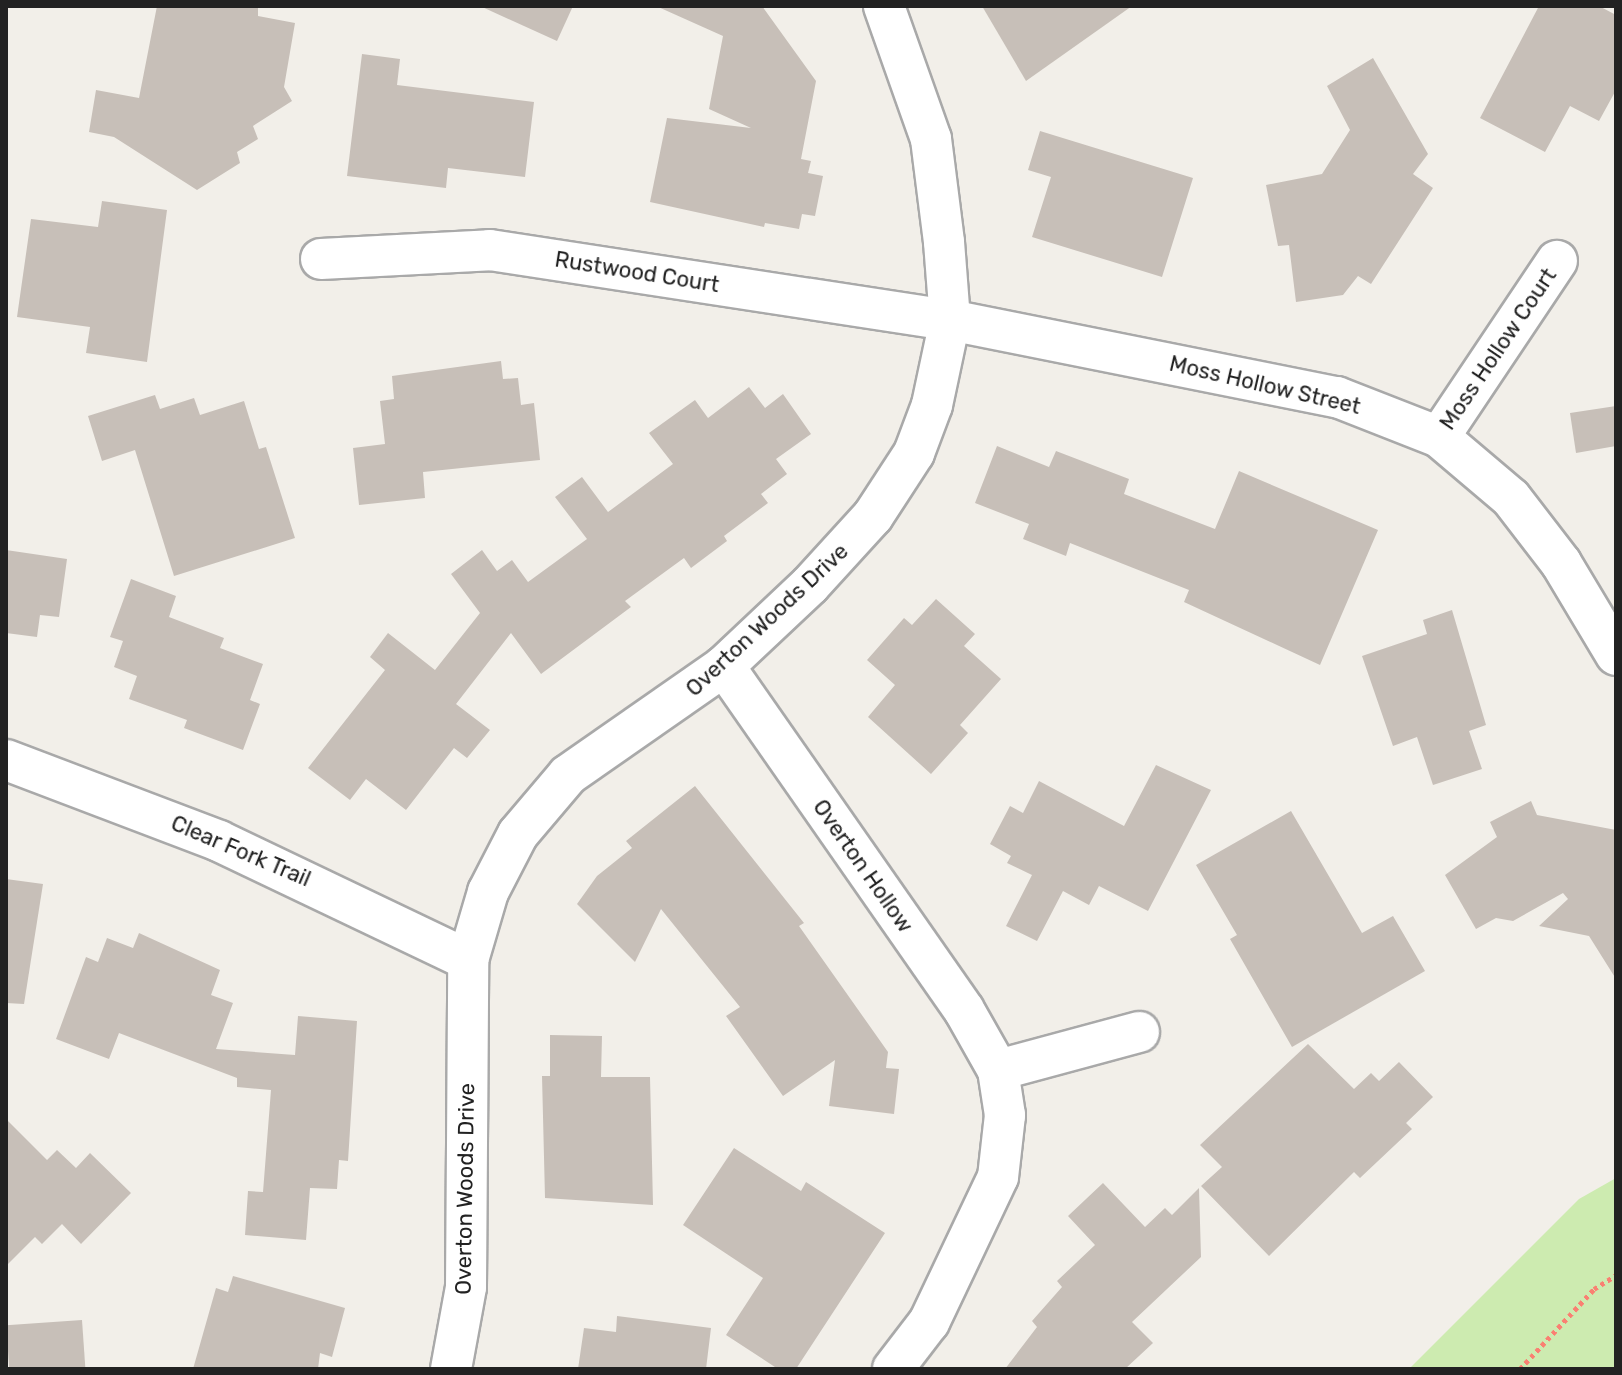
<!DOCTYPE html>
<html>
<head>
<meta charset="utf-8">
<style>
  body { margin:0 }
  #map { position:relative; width:1622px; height:1375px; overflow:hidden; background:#f2efe9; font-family:Rubik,sans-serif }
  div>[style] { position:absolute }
  .grass>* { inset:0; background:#cdebb0 }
  .building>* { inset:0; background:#c7bfb8; transform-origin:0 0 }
  .path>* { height:5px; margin-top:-2.5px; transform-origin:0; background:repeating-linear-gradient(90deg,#fa8072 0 4px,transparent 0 8px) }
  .roads { filter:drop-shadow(2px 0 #a9a9a9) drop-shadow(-2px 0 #a9a9a9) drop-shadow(0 2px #a9a9a9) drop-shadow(0 -2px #a9a9a9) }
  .minor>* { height:40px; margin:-20px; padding:0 20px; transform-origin:20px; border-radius:20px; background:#fff }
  span { translate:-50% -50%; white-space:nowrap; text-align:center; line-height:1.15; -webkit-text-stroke:6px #fff; paint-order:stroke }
  .street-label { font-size:22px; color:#222 }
  .frame { position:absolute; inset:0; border:8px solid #222; pointer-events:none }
</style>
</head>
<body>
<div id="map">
  <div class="grass">
    <i style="clip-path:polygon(1616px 1178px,1616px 1369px,1409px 1369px,1579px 1199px)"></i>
  </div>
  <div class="building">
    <i style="clip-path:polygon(157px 6px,258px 6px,258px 16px,295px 23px,284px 87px,292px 101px,253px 126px,258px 139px,237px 152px,240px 163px,197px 190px,114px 137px,89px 132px,96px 90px,139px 98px)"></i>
    <i style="clip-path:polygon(480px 6px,573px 6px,557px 41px)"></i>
    <i style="clip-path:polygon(656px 6px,762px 6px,816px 81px,801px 159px,811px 161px,808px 173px,823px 176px,815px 216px,802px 214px,799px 229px,765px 223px,764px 227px,650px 202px,667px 118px,751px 128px,709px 109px,723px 36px)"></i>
    <i style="clip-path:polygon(982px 6px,1132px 6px,1026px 81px)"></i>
    <i style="clip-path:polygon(1539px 6px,1599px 6px,1616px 15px,1616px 90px,1599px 121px,1570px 106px,1545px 152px,1480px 118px)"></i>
    <i style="clip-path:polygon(362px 54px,400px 59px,397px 85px,534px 102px,525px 177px,448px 168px,446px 188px,347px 176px)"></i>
    <i style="clip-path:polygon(1373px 58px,1428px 154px,1413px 174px,1433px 188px,1371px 284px,1358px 276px,1343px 295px,1296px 302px,1289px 245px,1278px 246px,1266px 185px,1322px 174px,1350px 130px,1327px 86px)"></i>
    <i style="clip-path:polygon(1040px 131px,1193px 178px,1162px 277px,1032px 237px,1051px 177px,1028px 170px)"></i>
    <i style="clip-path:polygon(102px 201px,167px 210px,147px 362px,86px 353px,90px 327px,17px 317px,31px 219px,98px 227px)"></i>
    <i style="clip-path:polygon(501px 361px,503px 379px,518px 378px,521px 405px,534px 403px,540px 460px,423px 472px,425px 498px,359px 505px,353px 448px,385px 444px,380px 401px,394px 399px,392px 376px)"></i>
    <i style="clip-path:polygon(749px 387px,765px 408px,783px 394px,811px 434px,776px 459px,787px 474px,761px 494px,768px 503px,724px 536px,727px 541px,691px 568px,684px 558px,625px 601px,631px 607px,541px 674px,511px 633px,456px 704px,490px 730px,467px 758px,454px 748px,406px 810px,366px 779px,350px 800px,308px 768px,385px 670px,370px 657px,388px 633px,435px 670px,480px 613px,451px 574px,482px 550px,497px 571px,512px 560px,528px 582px,587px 539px,555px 497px,582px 477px,608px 512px,673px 464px,649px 433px,695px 400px,708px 418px)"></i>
    <i style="clip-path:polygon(155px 395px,160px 409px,194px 398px,200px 415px,244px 401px,259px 449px,266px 447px,295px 538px,174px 576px,135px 450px,102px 461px,88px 416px)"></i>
    <i style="clip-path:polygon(1616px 406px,1616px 446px,1576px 453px,1570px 413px)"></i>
    <i style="clip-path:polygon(997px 446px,1049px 467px,1056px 451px,1129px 479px,1124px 494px,1215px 529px,1239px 471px,1378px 530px,1320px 665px,1184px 602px,1189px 590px,1070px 543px,1066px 556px,1023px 539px,1029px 524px,975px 503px)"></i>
    <i style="clip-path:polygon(6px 550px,67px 559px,59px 617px,40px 615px,37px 637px,6px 633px)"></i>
    <i style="clip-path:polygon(131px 579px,176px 596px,169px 617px,224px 638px,220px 648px,263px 664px,250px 700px,260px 704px,243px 750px,184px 728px,187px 720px,129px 699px,137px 676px,114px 667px,123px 641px,110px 637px)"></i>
    <i style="clip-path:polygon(936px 599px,975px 634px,964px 646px,1001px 679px,960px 725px,968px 733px,931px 774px,868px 717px,895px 685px,867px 660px,904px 618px,912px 625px)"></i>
    <i style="clip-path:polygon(1452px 610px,1486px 725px,1469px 731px,1482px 769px,1433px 785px,1417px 737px,1393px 746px,1362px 656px,1427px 634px,1423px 620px)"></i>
    <i style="clip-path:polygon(1156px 765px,1211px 790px,1148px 911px,1099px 886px,1089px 905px,1063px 891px,1037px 941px,1006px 926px,1032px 875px,1007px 863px,1011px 856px,990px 844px,1010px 806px,1023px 813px,1039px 781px,1124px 826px)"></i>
    <i style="clip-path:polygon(695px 786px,804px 923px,799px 926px,888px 1052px,886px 1068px,899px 1069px,894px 1114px,829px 1106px,835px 1060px,783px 1096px,726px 1016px,740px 1007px,661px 909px,635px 962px,577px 904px,597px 876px,632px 848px,626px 841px)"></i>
    <i style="clip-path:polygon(1531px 801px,1537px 815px,1616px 830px,1616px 979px,1589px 936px,1539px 926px,1568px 899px,1563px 893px,1513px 921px,1496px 918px,1476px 929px,1445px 875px,1497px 837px,1490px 822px)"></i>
    <i style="clip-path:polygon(1291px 811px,1362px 933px,1393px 916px,1425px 971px,1292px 1047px,1230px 939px,1237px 935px,1196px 865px)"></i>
    <i style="clip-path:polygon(6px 879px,43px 884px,24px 1004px,6px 1003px)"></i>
    <i style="clip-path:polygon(139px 933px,220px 970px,211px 995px,233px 1003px,216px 1049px,295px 1055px,298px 1016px,357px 1021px,348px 1161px,339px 1160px,337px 1189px,310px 1188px,306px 1240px,245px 1235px,248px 1191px,263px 1192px,271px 1090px,237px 1087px,237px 1078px,119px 1033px,109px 1059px,56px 1039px,86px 957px,98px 962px,107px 938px,133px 948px)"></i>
    <i style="clip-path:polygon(550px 1035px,602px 1036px,601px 1077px,650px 1077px,653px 1205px,545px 1198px,542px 1076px,550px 1076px)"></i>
    <i style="clip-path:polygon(1308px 1044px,1354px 1089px,1371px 1073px,1379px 1081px,1399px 1062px,1433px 1097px,1406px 1123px,1412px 1129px,1360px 1178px,1354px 1172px,1269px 1256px,1201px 1186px,1222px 1167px,1200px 1145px)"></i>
    <i style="clip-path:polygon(6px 1119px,47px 1160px,57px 1150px,76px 1168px,90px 1153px,131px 1193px,81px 1244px,62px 1224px,42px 1244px,35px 1237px,6px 1266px)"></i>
    <i style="clip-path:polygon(734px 1148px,801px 1191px,806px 1182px,885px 1233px,796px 1369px,778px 1369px,726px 1335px,763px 1278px,683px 1225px)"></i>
    <i style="clip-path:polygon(1103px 1183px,1145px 1227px,1165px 1208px,1172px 1215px,1199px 1188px,1201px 1257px,1132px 1322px,1153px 1343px,1125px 1369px,1005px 1369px,1037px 1327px,1032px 1321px,1062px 1287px,1057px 1281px,1095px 1245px,1068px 1216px)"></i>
    <i style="clip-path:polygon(233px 1276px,345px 1308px,332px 1357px,320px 1353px,318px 1369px,193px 1369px,216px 1288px,228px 1292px)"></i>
    <i style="clip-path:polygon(617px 1316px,711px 1328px,706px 1369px,578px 1369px,584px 1328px,616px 1332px)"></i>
    <i style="left:82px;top:1320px;width:49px;height:76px;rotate:86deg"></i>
  </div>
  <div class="path">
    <i style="left:1520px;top:1369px;width:109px;rotate:-47.2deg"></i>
    <i style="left:1594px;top:1289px;width:26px;rotate:-32deg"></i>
  </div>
  <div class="roads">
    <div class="minor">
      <i style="left:321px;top:259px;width:169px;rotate:-3deg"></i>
      <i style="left:490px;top:250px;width:465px;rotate:8.7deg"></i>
      <i style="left:950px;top:320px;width:395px;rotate:11.3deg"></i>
      <i style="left:1337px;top:397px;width:110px;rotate:21.4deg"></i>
      <i style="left:1439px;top:437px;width:94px;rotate:40.3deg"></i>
      <i style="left:1511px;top:498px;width:82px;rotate:52.4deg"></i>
      <i style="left:1561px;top:563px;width:107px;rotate:59.1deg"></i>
      <i style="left:1439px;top:437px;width:212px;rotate:-56.2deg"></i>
      <i style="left:724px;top:666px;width:419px;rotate:55.1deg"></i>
      <i style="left:964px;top:1010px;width:69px;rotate:60.5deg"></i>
      <i style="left:998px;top:1070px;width:46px;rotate:81.2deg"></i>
      <i style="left:1005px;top:1115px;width:62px;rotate:96.4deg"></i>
      <i style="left:998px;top:1177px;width:161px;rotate:115.4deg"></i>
      <i style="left:929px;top:1322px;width:59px;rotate:127.5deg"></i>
      <i style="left:6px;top:760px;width:228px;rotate:20.8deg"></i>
      <i style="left:219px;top:841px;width:276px;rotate:25.5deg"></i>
      <i style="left:998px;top:1070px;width:146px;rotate:-15.1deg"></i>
      <i style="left:451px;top:1369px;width:83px;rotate:-79.6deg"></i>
      <i style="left:466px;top:1287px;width:327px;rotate:-89.6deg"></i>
      <i style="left:468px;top:960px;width:71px;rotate:-73.6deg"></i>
      <i style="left:488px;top:892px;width:65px;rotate:-62.7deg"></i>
      <i style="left:518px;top:834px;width:77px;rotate:-49.7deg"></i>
      <i style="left:568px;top:775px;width:190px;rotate:-34.9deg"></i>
      <i style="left:724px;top:666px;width:118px;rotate:-43.3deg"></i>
      <i style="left:810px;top:585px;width:93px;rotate:-47.6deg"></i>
      <i style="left:873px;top:516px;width:75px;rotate:-56.9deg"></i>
      <i style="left:914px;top:453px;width:51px;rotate:-69.4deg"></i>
      <i style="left:932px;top:405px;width:87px;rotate:-78deg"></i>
      <i style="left:950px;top:320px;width:78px;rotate:-94.4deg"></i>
      <i style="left:944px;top:242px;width:104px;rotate:-97.2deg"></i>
      <i style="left:931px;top:139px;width:141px;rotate:-109.5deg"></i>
    </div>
  </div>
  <div class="street-label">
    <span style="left:637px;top:272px;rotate:9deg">Rustwood Court</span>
    <span style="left:1498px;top:349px;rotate:-56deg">Moss Hollow Court</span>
    <span style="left:1265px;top:385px;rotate:13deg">Moss Hollow Street</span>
    <span style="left:767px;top:620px;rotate:-43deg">Overton Woods Drive</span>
    <span style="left:241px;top:851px;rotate:23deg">Clear Fork Trail</span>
    <span style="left:863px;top:866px;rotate:55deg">Overton Hollow</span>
    <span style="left:465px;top:1189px;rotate:-89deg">Overton Woods Drive</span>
  </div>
  <div class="frame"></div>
</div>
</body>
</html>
